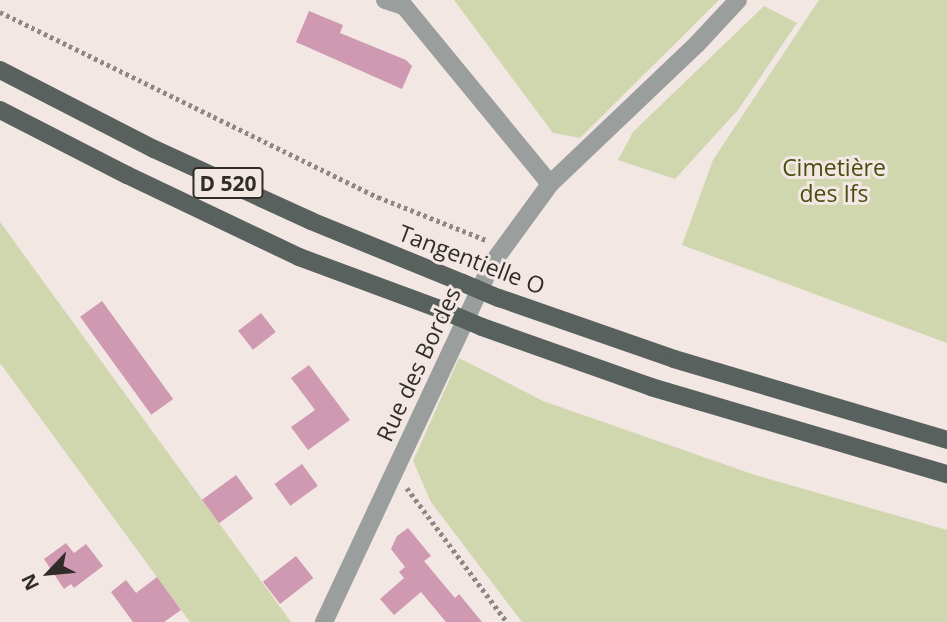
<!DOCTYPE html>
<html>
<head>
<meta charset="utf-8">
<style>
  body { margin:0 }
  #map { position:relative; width:947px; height:622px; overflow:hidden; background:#f2e7e3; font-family:"Open Sans",sans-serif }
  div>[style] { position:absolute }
  .green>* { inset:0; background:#d0d6ad }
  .building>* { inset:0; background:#cf99b1; transform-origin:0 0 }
  .path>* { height:4.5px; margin-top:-2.25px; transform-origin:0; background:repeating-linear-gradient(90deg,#8e8784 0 3.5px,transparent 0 7px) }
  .minor>* { height:18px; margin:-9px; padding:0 9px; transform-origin:9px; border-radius:9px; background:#9a9f9d }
  .primary>* { height:18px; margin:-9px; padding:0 9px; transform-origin:9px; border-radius:9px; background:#59615e }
  .primary-bridge>* { height:18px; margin:-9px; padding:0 9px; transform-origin:9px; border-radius:9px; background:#59615e }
  span { translate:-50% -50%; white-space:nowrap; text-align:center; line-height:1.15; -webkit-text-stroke:6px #f2e7e3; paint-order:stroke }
  .shield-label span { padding:2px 5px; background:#f2e7e3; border:2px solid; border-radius:5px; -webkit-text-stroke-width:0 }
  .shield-label { font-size:21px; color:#302c2a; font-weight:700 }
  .park-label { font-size:23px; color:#494d0f }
  .street-label { font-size:23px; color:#302c2a }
  .north { position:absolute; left:14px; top:538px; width:70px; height:70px; -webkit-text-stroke:5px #f2e7e3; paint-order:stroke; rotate:244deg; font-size:19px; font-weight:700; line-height:28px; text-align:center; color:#302c2a }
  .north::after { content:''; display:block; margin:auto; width:24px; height:32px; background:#302c2a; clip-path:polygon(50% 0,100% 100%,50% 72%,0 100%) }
</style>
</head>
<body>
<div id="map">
  <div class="green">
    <i style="clip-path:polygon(454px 0,719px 0,580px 138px,553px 133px)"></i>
    <i style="clip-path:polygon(819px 0,947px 0,947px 343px,682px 245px,713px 160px)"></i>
    <i style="clip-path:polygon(764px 6px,797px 23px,738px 110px,675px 179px,618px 160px,633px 132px)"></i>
    <i style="clip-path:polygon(0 222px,291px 622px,190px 622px,0 363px)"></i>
    <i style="clip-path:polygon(459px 358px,543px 401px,755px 475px,947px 530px,947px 622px,522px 622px,431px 502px,413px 461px)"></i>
  </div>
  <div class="building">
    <i style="clip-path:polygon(309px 11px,343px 25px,340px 33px,406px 60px,412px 66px,402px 89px,296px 42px)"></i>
    <i style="left:102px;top:301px;width:121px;height:27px;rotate:54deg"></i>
    <i style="left:261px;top:313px;width:24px;height:29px;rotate:52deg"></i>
    <i style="clip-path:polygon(309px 365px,350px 420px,308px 450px,291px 427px,315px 410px,291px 378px)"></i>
    <i style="left:302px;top:464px;width:27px;height:34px;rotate:54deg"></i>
    <i style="left:236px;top:475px;width:29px;height:42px;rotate:54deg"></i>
    <i style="clip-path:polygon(408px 528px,431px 556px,424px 561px,455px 598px,459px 594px,482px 622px,446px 622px,421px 592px,394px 615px,380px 599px,404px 578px,399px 572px,405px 567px,391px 549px,397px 536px)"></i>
    <i style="clip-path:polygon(66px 543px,74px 553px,86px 544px,103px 566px,74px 588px,71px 584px,64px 589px,44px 559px)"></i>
    <i style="left:296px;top:556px;width:28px;height:42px;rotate:52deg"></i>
    <i style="clip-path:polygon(157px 577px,181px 610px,164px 622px,133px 622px,111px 592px,126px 580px,136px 593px)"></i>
  </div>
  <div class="path">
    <i style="left:0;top:12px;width:421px;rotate:26.1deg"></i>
    <i style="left:378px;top:197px;width:116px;rotate:21.7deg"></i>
    <i style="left:407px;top:488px;width:167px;rotate:53.3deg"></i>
  </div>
  <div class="minor">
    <i style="left:385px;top:0;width:20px;rotate:18deg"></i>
    <i style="left:404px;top:6px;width:230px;rotate:50.6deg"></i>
    <i style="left:324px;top:622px;width:394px;rotate:-64.9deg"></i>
    <i style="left:491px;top:265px;width:100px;rotate:-53.9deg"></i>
    <i style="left:550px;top:184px;width:203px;rotate:-43.6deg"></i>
    <i style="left:697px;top:44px;width:60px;rotate:-47deg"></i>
  </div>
  <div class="primary">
    <i style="left:0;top:70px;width:173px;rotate:27.2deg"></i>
    <i style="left:154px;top:149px;width:173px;rotate:24.6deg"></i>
    <i style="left:311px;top:221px;width:164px;rotate:22.2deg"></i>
    <i style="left:0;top:110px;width:143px;rotate:27.1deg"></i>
    <i style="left:127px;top:175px;width:191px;rotate:25.5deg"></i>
    <i style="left:299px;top:257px;width:147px;rotate:20.3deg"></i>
    <i style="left:499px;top:298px;width:185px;rotate:19.2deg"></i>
    <i style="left:674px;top:359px;width:285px;rotate:16.5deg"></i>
    <i style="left:482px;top:327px;width:179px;rotate:19.5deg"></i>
    <i style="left:651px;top:387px;width:309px;rotate:16.4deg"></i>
  </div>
  <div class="primary-bridge">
    <i style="left:463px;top:283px;width:39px;rotate:23deg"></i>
    <i style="left:437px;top:308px;width:49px;rotate:22.9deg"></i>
  </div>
  <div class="shield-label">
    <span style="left:228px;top:183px">D 520</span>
  </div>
  <div class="park-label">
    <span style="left:834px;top:180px">Cimetière<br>des Ifs</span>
  </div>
  <div class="street-label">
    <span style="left:472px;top:259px;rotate:21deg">Tangentielle O</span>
    <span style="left:418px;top:364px;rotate:-65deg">Rue des Bordes</span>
  </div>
  <div class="north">N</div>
</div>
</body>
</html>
